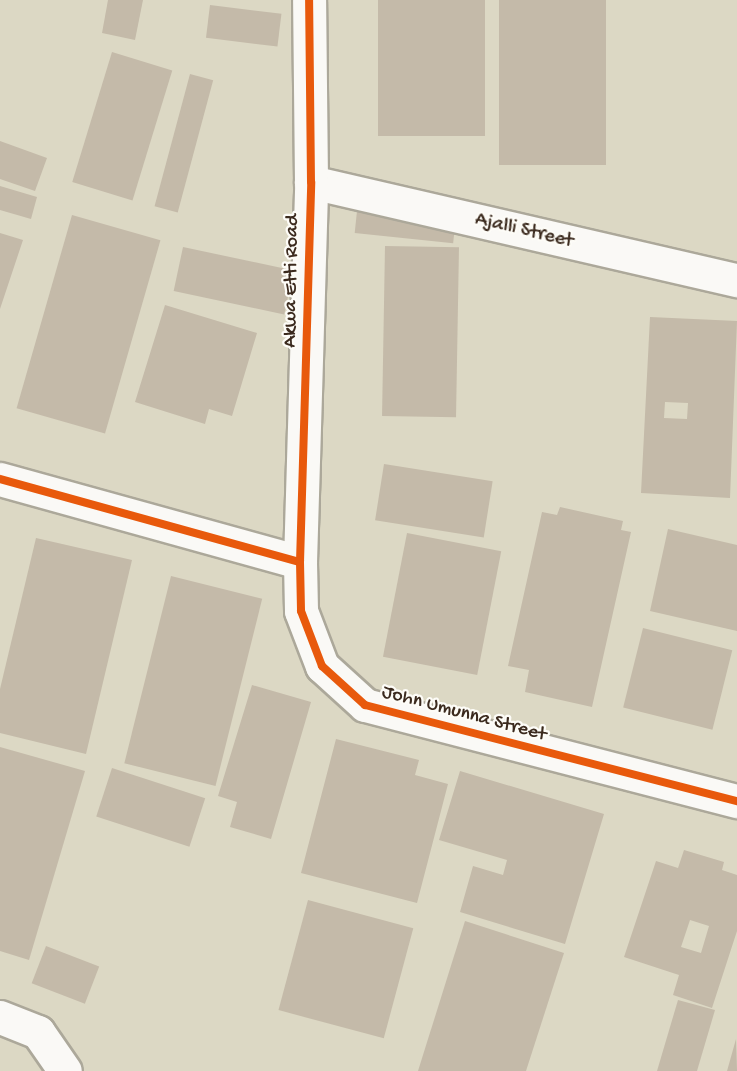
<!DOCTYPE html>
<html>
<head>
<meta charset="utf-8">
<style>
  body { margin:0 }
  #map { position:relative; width:737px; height:1071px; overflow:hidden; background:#dcd8c4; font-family:"Gochi Hand",sans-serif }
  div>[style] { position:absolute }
  .building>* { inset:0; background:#c4baa9; transform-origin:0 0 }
  .roads { filter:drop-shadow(2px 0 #aca89a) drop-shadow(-2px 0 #aca89a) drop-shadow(0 2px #aca89a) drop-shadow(0 -2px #aca89a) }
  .minor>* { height:33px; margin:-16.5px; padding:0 16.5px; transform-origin:16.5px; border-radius:16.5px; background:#faf9f6 }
  .cycleway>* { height:8px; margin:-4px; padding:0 4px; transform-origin:4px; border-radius:4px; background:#e8590c }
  span { translate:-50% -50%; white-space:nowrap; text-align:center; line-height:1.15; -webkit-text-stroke:4.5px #fdfcf7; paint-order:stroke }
  .street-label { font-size:20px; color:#3b2a1e }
</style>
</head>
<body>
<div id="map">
  <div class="building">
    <i style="clip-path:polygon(108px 0,143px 0,135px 40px,102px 33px)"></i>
    <i style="left:378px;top:0;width:107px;height:136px"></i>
    <i style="left:499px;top:0;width:107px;height:165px"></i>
    <i style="left:210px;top:5px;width:72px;height:33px;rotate:7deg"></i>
    <i style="left:112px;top:52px;width:63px;height:136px;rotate:17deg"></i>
    <i style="left:190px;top:74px;width:24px;height:137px;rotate:15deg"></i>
    <i style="clip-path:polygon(0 141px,47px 158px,35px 191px,0 179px)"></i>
    <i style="clip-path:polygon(0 186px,37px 197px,31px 219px,0 210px)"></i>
    <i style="left:357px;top:211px;width:99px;height:22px;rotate:6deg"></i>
    <i style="left:72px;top:215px;width:92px;height:201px;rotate:16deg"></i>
    <i style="clip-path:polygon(0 233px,23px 240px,0 309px)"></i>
    <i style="left:385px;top:246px;width:74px;height:170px;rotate:1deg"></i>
    <i style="left:183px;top:247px;width:113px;height:45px;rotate:12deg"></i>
    <i style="clip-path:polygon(165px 305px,257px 333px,232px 416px,209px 409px,205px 424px,135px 402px)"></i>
    <i style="clip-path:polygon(evenodd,650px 317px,737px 321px,730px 498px,641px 493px,650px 317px,665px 402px,688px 403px,687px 419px,664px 418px,665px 402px)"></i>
    <i style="left:384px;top:464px;width:110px;height:57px;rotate:9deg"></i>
    <i style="clip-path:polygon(560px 507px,623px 521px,621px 530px,631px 532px,592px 707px,525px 692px,529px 670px,508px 666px,542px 512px,557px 515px)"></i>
    <i style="clip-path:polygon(668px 529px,737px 545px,737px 631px,650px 611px)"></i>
    <i style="left:407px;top:533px;width:96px;height:126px;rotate:11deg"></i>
    <i style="clip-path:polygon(36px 538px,132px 560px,86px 754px,0 733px,0 689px)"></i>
    <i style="left:171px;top:576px;width:94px;height:193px;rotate:14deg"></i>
    <i style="left:643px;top:628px;width:92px;height:82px;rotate:14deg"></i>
    <i style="clip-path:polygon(252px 685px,311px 702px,271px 839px,230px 827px,237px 802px,218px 796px)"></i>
    <i style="clip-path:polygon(336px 739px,419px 760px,415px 775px,448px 784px,417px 903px,301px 873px)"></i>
    <i style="clip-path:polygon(0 747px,85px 771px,29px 960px,0 951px)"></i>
    <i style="left:112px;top:768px;width:98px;height:51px;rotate:18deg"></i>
    <i style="clip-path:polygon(460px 771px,604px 814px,565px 944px,460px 912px,473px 866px,503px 875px,507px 860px,439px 840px)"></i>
    <i style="clip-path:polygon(evenodd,684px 850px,724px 862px,722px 870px,737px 875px,737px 931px,712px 1008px,673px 995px,679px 975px,624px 957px,656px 861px,678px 868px,684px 850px,690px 920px,709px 926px,701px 953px,681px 947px,690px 920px)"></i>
    <i style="left:308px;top:900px;width:109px;height:114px;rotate:15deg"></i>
    <i style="clip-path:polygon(465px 921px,564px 953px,526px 1071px,418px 1071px)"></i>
    <i style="left:46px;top:946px;width:57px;height:40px;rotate:21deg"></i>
    <i style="clip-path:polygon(678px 1000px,715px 1010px,697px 1071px,657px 1071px)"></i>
    <i style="clip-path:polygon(736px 1039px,737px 1071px,727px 1071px)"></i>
  </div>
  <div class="roads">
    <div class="minor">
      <i style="left:311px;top:182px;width:437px;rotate:13deg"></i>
      <i style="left:0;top:479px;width:311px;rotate:15.5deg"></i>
      <i style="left:300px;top:562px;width:49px;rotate:88.8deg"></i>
      <i style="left:301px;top:611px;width:59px;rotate:69.1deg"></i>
      <i style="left:322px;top:666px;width:58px;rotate:42.2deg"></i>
      <i style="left:365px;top:705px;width:384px;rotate:14.5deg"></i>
      <i style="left:300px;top:562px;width:380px;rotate:-88.3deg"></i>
      <i style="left:311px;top:182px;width:182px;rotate:-90.6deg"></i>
      <i style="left:0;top:1017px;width:41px;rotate:21.5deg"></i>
      <i style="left:38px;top:1032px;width:47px;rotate:55.3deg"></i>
    </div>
  </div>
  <div class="cycleway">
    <i style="left:0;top:479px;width:311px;rotate:15.5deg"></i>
    <i style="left:300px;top:562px;width:49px;rotate:88.8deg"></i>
    <i style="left:301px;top:611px;width:59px;rotate:69.1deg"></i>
    <i style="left:322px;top:666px;width:58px;rotate:42.2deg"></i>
    <i style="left:365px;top:705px;width:384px;rotate:14.5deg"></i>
    <i style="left:300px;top:562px;width:380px;rotate:-88.3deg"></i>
    <i style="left:311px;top:182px;width:182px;rotate:-90.6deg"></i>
  </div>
  <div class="street-label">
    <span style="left:524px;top:231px;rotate:13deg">Ajalli Street</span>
    <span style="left:292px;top:281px;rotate:-89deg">Akwa Etti Road</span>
    <span style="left:464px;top:714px;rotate:15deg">John Umunna Street</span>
  </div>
</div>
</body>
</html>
